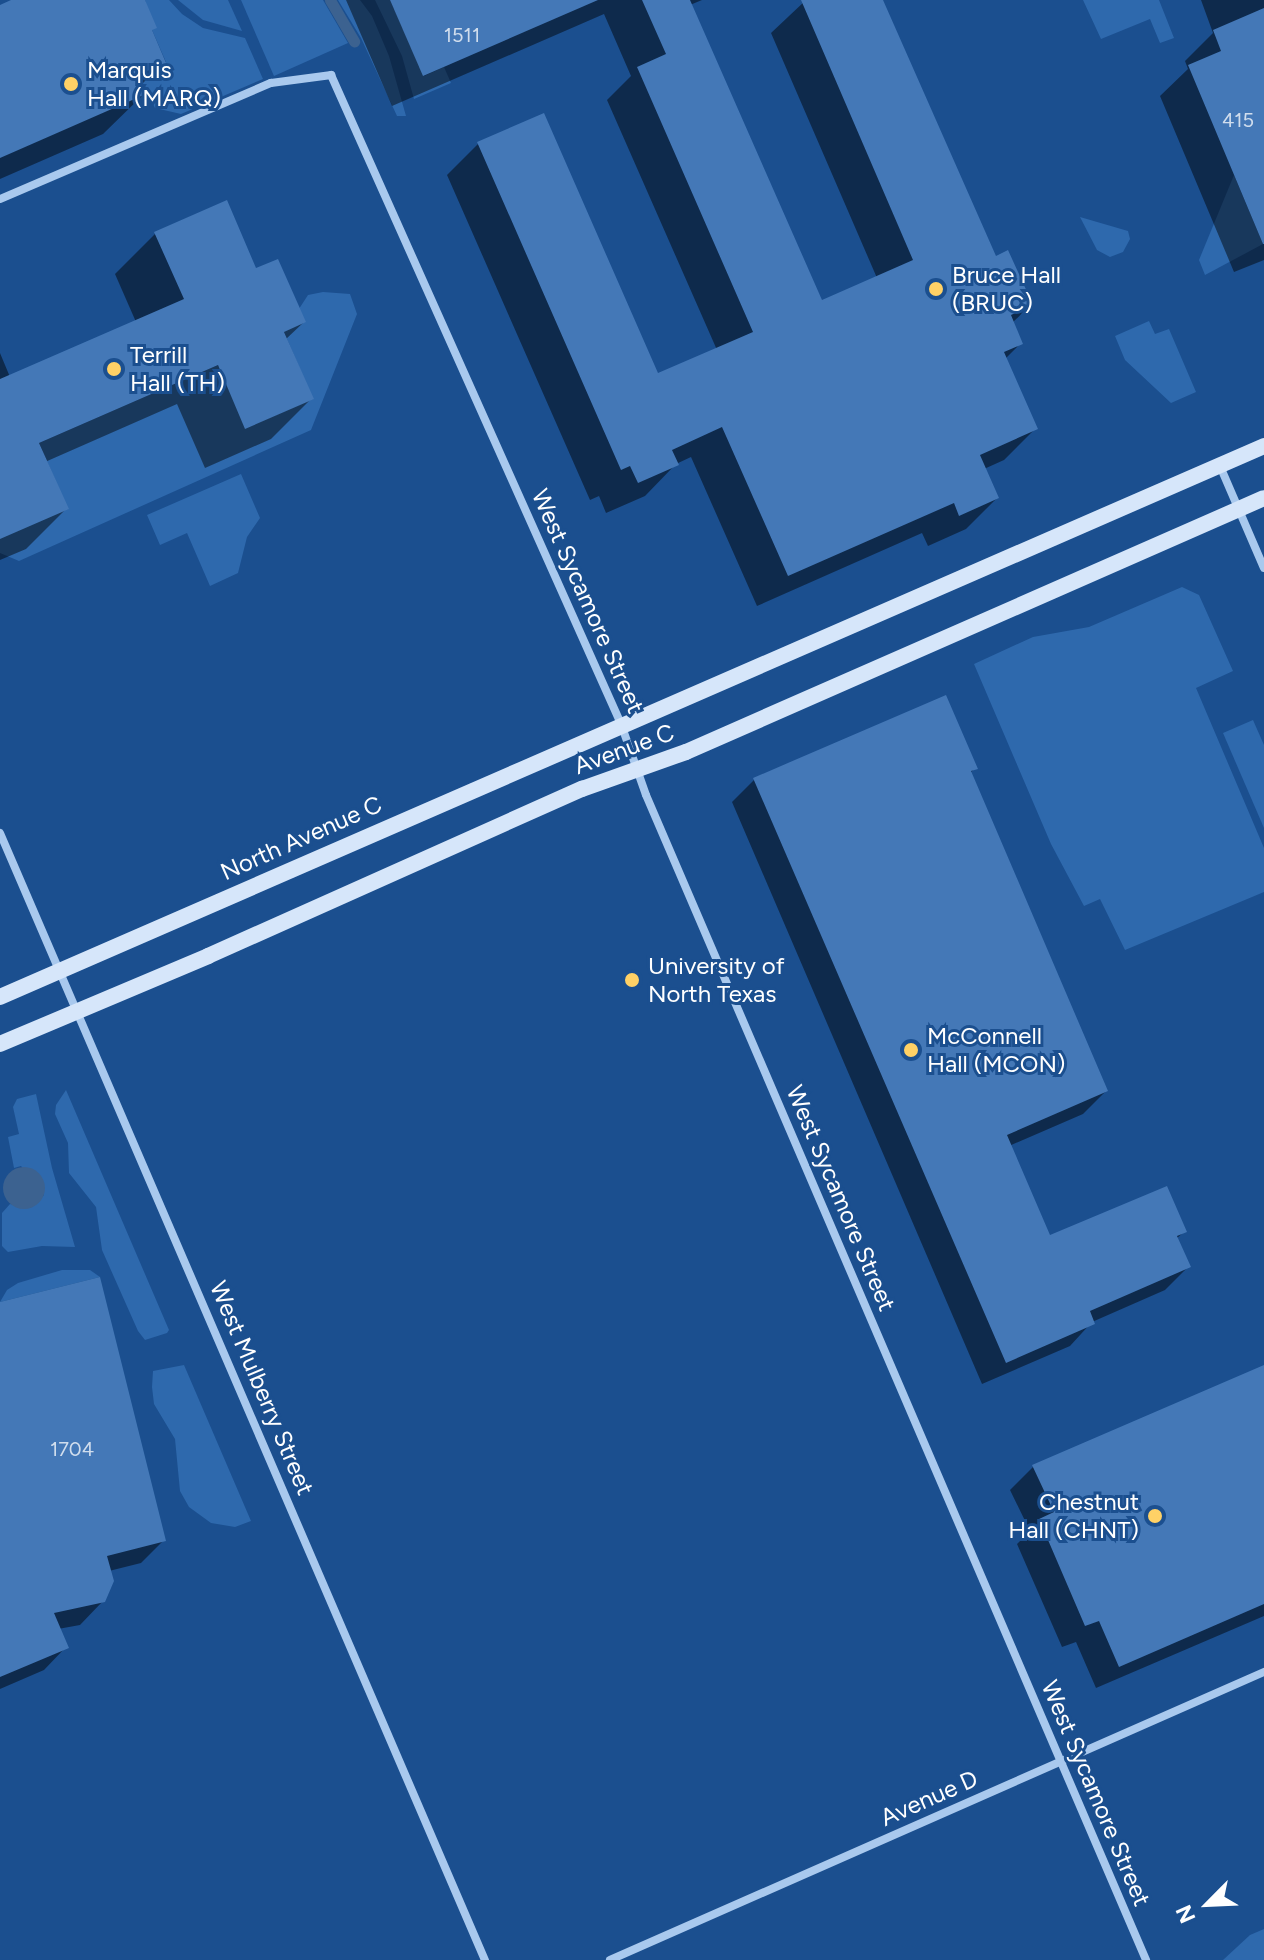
<!DOCTYPE html>
<html>
<head>
<meta charset="utf-8">
<style>
  body { margin:0 }
  #map { position:relative; width:1264px; height:1960px; overflow:hidden; background:#1b4f8f; font-family:Figtree,sans-serif }
  div>[style] { position:absolute }
  .green>* { inset:0; background:#2e69ad }
  .water>* { inset:0; background:#3c6290 }
  .round { border-radius:50% }
  .shadow>* { inset:0; background:#0007 }
  .stream>* { height:11px; margin:-5.5px; padding:0 5.5px; transform-origin:5.5px; border-radius:5.5px; background:#3c6290 }
  .building>* { inset:0; background:#4478b7 }
  .street>* { height:8px; margin:-4px; padding:0 4px; transform-origin:4px; border-radius:4px; background:#a9c9ee }
  .secondary>* { height:16px; margin:-8px; padding:0 8px; transform-origin:8px; border-radius:8px; background:#d6e6fa }
  .dots>* { width:22px; height:22px; translate:-50% -50%; box-sizing:border-box; border:4px solid #1b4f8f; border-radius:50% }
  span { translate:-50% -50%; white-space:nowrap; text-align:center; line-height:1.15; -webkit-text-stroke:6px #1b4f8f; paint-order:stroke }
  .number-label { font-size:20px; color:#d0dded }
  .number-label span { -webkit-text-stroke-width:0 }
  .poi-label { font-size:24px; color:#fff }
  .left { translate:0 -50%; text-align:left }
  .right { translate:-100% -50%; text-align:right }
  .street-label { font-size:24px; color:#fff }
  .north { position:absolute; left:1168px; top:1864px; width:80px; height:80px; -webkit-text-stroke:6px #1b4f8f; paint-order:stroke; rotate:246deg; font-size:22px; font-weight:700; line-height:32px; text-align:center; color:#fff }
  .north::after { content:''; display:block; margin:auto; width:28px; height:36px; background:#fff; clip-path:polygon(50% 0,100% 100%,50% 72%,0 100%) }
</style>
</head>
<body>
<div id="map">
  <div class="green">
    <i style="clip-path:polygon(145px 0,169px 0,182px 14px,203px 28px,245px 38px,263px 79px,181px 114px,155px 108px,138px 75px,166px 62px,152px 30px)"></i>
    <i style="clip-path:polygon(178px 0,228px 0,242px 31px,203px 20px)"></i>
    <i style="clip-path:polygon(241px 0,323px 0,348px 43px,274px 76px)"></i>
    <i style="clip-path:polygon(338px 0,360px 0,372px 16px,389px 56px,406px 116px,397px 116px,361px 38px)"></i>
    <i style="clip-path:polygon(375px 0,390px 0,424px 76px,444px 67px,451px 83px,414px 99px,402px 56px)"></i>
    <i style="clip-path:polygon(1083px 0,1159px 0,1174px 38px,1160px 43px,1150px 19px,1101px 39px)"></i>
    <i style="clip-path:polygon(1234px 175px,1263px 244px,1205px 275px,1199px 260px)"></i>
    <i style="clip-path:polygon(1080px 217px,1128px 231px,1130px 239px,1123px 252px,1110px 257px,1097px 250px)"></i>
    <i style="clip-path:polygon(323px 292px,350px 294px,357px 314px,311px 430px,19px 561px,0 553px,0 537px,68px 509px,39px 443px,218px 365px,246px 428px,313px 399px,284px 332px,308px 295px)"></i>
    <i style="clip-path:polygon(1149px 321px,1155px 334px,1169px 329px,1196px 392px,1171px 403px,1125px 360px,1115px 336px)"></i>
    <i style="clip-path:polygon(241px 474px,260px 518px,247px 537px,238px 573px,210px 586px,187px 533px,160px 545px,147px 515px)"></i>
    <i style="clip-path:polygon(1182px 587px,1199px 595px,1233px 671px,1196px 688px,1264px 848px,1264px 892px,1125px 950px,1100px 899px,1084px 906px,1051px 844px,974px 664px,1033px 637px,1089px 627px)"></i>
    <i style="clip-path:polygon(1253px 720px,1264px 745px,1264px 828px,1223px 733px)"></i>
    <i style="clip-path:polygon(66px 1090px,169px 1330px,167px 1333px,145px 1340px,138px 1331px,102px 1250px,96px 1207px,69px 1173px,68px 1143px,55px 1114px,56px 1105px)"></i>
    <i style="clip-path:polygon(36px 1094px,52px 1168px,75px 1247px,42px 1246px,8px 1252px,2px 1246px,2px 1213px,10px 1204px,30px 1208px,44px 1195px,21px 1166px,14px 1168px,8px 1137px,19px 1134px,13px 1107px,17px 1099px)"></i>
    <i style="clip-path:polygon(62px 1270px,90px 1270px,100px 1277px,0 1302px,7px 1290px,18px 1283px)"></i>
    <i style="clip-path:polygon(184px 1365px,251px 1521px,235px 1527px,211px 1523px,189px 1507px,180px 1491px,175px 1439px,154px 1404px,152px 1387px,153px 1371px)"></i>
    <i style="clip-path:polygon(1264px 1929px,1264px 1960px,1223px 1960px,1250px 1935px)"></i>
  </div>
  <div class="water">
    <i class="round" style="left:3px;top:1167px;width:42px;height:42px"></i>
  </div>
  <div class="shadow">
    <i style="clip-path:polygon(16px 0,143px 0,150px 31px,164px 62px,140px 86px,144px 94px,103px 134px,0 179px,0 7px)"></i>
    <i style="clip-path:polygon(346px 0,702px 0,690px 5px,821px 302px,877px 278px,771px 33px,806px 0,881px 0,995px 258px,1031px 305px,1012px 323px,1021px 343px,1005px 359px,1035px 429px,1004px 460px,984px 469px,997px 498px,966px 529px,928px 546px,922px 533px,757px 606px,691px 457px,676px 464px,645px 496px,606px 513px,599px 496px,590px 500px,447px 175px,478px 144px,657px 376px,717px 350px,607px 100px,631px 76px,604px 14px,392px 106px)"></i>
    <i style="clip-path:polygon(1201px 0,1264px 0,1264px 260px,1234px 272px,1160px 96px,1188px 69px,1185px 61px,1213px 33px)"></i>
    <i style="clip-path:polygon(156px 233px,255px 271px,304px 322px,285px 340px,312px 398px,271px 439px,205px 468px,177px 404px,45px 462px,66px 509px,26px 549px,0 560px,0 353px,10px 377px,136px 322px,115px 274px)"></i>
    <i style="clip-path:polygon(975px 768px,970px 773px,1106px 1091px,1083px 1114px,1009px 1146px,1049px 1238px,1185px 1231px,1176px 1239px,1188px 1267px,1165px 1290px,1092px 1322px,1070px 1346px,982px 1384px,732px 802px,755px 779px)"></i>
    <i style="clip-path:polygon(0 1304px,164px 1540px,141px 1563px,109px 1571px,103px 1601px,80px 1625px,58px 1629px,66px 1647px,44px 1670px,0 1689px)"></i>
    <i style="clip-path:polygon(1264px 1367px,1264px 1616px,1096px 1688px,1076px 1642px,1062px 1647px,1017px 1544px,1030px 1531px,1010px 1490px,1033px 1467px)"></i>
  </div>
  <div class="stream">
    <i style="left:330px;top:0;width:48px;rotate:59.7deg"></i>
  </div>
  <div class="building">
    <i style="clip-path:polygon(11px 0,145px 0,157px 28px,152px 30px,166px 63px,138px 75px,146px 94px,0 158px,0 5px)"></i>
    <i style="clip-path:polygon(390px 0,598px 0,423px 76px)"></i>
    <i style="clip-path:polygon(642px 0,690px 0,822px 300px,913px 260px,801px 0,883px 0,996px 256px,1008px 250px,1033px 305px,1011px 315px,1023px 344px,1004px 352px,1038px 429px,980px 455px,999px 498px,959px 516px,954px 503px,788px 576px,722px 427px,672px 450px,679px 465px,638px 483px,630px 466px,621px 470px,477px 142px,544px 113px,658px 373px,753px 332px,637px 67px,666px 54px)"></i>
    <i style="clip-path:polygon(1264px 8px,1264px 244px,1263px 244px,1188px 65px,1221px 51px,1213px 30px)"></i>
    <i style="clip-path:polygon(227px 200px,256px 268px,278px 259px,306px 322px,284px 332px,314px 399px,245px 429px,218px 365px,39px 443px,69px 509px,0 539px,0 379px,184px 299px,154px 232px)"></i>
    <i style="clip-path:polygon(946px 695px,978px 769px,971px 771px,1108px 1091px,1007px 1135px,1050px 1235px,1167px 1186px,1187px 1232px,1177px 1236px,1191px 1267px,1090px 1311px,1095px 1324px,1006px 1363px,753px 778px)"></i>
    <i style="clip-path:polygon(100px 1277px,166px 1541px,107px 1556px,114px 1581px,105px 1602px,54px 1613px,69px 1648px,0 1677px,0 1302px)"></i>
    <i style="clip-path:polygon(1264px 1365px,1264px 1604px,1119px 1667px,1099px 1621px,1085px 1626px,1039px 1519px,1054px 1512px,1032px 1465px)"></i>
  </div>
  <div class="street">
    <i style="left:0;top:199px;width:295px;rotate:-23.2deg"></i>
    <i style="left:271px;top:83px;width:61px;rotate:-7.6deg"></i>
    <i style="left:331px;top:75px;width:711px;rotate:65.92deg"></i>
    <i style="left:621px;top:724px;width:75px;rotate:70.6deg"></i>
    <i style="left:646px;top:795px;width:1268px;rotate:66.77deg"></i>
    <i style="left:1220px;top:466px;width:111px;rotate:66.7deg"></i>
    <i style="left:0;top:833px;width:1227px;rotate:66.72deg"></i>
    <i style="left:610px;top:1960px;width:715px;rotate:-23.77deg"></i>
  </div>
  <div class="secondary">
    <i style="left:0;top:997px;width:1379px;rotate:-23.55deg"></i>
    <i style="left:0;top:1044px;width:226px;rotate:-22.9deg"></i>
    <i style="left:208px;top:956px;width:410px;rotate:-24.1deg"></i>
    <i style="left:582px;top:789px;width:110px;rotate:-19.6deg"></i>
    <i style="left:686px;top:752px;width:631px;rotate:-23.72deg"></i>
  </div>
  <div class="dots">
    <i style="left:71px;top:84px;background:#ffd166"></i>
    <i style="left:936px;top:289px;background:#ffd166"></i>
    <i style="left:114px;top:369px;background:#ffd166"></i>
    <i style="left:632px;top:980px;background:#ffd166"></i>
    <i style="left:911px;top:1050px;background:#ffd166"></i>
    <i style="left:1155px;top:1516px;background:#ffd166"></i>
  </div>
  <div class="number-label">
    <span style="left:462px;top:35px">1511</span>
    <span style="left:1238px;top:120px">415</span>
    <span style="left:72px;top:1449px">1704</span>
  </div>
  <div class="poi-label">
    <span class="left" style="left:87px;top:84px">Marquis<br>Hall (MARQ)</span>
    <span class="left" style="left:952px;top:289px">Bruce Hall<br>(BRUC)</span>
    <span class="left" style="left:130px;top:369px">Terrill<br>Hall (TH)</span>
    <span class="left" style="left:648px;top:980px">University of<br>North Texas</span>
    <span class="left" style="left:927px;top:1050px">McConnell<br>Hall (MCON)</span>
    <span class="right" style="left:1139px;top:1516px">Chestnut<br>Hall (CHNT)</span>
  </div>
  <div class="street-label">
    <span style="left:588px;top:601px;rotate:66deg">West Sycamore Street</span>
    <span style="left:624px;top:749px;rotate:-20deg">Avenue C</span>
    <span style="left:301px;top:838px;rotate:-24deg">North Avenue C</span>
    <span style="left:841px;top:1198px;rotate:67deg">West Sycamore Street</span>
    <span style="left:262px;top:1388px;rotate:67deg">West Mulberry Street</span>
    <span style="left:1096px;top:1793px;rotate:67deg">West Sycamore Street</span>
    <span style="left:929px;top:1798px;rotate:-24deg">Avenue D</span>
  </div>
  <div class="north">N</div>
</div>
</body>
</html>
